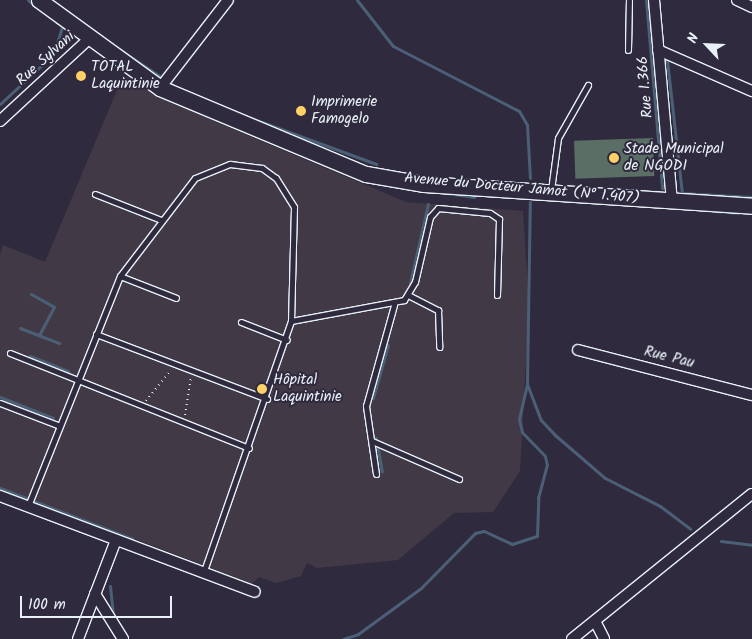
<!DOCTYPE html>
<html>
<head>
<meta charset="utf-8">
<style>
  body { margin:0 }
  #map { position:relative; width:752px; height:639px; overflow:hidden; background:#2f2a3d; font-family:Kalam,sans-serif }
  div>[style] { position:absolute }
  .built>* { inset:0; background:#413a46 }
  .green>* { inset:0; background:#5b6e66; transform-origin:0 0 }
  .stream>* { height:3px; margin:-1.5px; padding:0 1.5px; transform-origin:1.5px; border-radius:1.5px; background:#4b6076 }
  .path>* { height:2px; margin-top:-1px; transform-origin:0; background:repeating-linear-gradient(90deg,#e8f1f8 0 1px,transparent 0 5px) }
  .roads { filter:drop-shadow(1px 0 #e8f1f8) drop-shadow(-1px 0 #e8f1f8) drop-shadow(0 1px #e8f1f8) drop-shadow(0 -1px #e8f1f8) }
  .lane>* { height:5px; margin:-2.5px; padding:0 2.5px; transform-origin:2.5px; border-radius:2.5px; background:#2f2a3d }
  .street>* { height:10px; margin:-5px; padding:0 5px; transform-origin:5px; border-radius:5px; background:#2f2a3d }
  .secondary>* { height:15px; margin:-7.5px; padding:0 7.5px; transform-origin:7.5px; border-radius:7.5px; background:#2f2a3d }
  .dots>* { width:14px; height:14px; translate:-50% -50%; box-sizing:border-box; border:2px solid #2f2a3d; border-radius:50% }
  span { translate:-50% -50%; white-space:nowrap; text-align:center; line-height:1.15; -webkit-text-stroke:4px #2f2a3d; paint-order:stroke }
  .street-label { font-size:15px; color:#e8f1f8 }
  .poi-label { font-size:15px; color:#e8f1f8 }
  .left { translate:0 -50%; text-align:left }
  .north { position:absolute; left:682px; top:20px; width:50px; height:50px; -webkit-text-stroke:4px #2f2a3d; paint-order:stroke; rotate:295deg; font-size:14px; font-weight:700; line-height:20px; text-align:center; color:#e8f1f8 }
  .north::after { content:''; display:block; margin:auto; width:18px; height:22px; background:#e8f1f8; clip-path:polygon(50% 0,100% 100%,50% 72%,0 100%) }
  .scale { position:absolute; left:20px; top:596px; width:152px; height:22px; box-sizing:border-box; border:2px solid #e8f1f8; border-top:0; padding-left:6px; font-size:15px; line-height:18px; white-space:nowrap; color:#e8f1f8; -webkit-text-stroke:4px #2f2a3d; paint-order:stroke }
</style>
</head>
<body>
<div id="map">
  <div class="built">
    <i style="clip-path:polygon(123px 76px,214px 121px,406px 202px,523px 211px,529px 307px,520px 471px,493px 512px,454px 513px,398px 560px,317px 568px,307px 563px,301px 576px,276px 583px,259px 577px,252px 584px,0 487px,0 255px,3px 245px,45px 262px)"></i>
  </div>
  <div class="green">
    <i style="left:653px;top:138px;width:38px;height:79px;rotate:88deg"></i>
  </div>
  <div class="stream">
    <i style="left:28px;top:0;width:9px;rotate:41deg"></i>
    <i style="left:357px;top:0;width:58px;rotate:52deg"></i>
    <i style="left:393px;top:46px;width:142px;rotate:27.3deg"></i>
    <i style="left:519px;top:111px;width:16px;rotate:60deg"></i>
    <i style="left:527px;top:125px;width:53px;rotate:86.8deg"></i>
    <i style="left:646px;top:0;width:189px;rotate:85.1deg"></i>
    <i style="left:119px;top:49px;width:69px;rotate:33.7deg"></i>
    <i style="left:54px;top:53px;width:28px;rotate:-73deg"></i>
    <i style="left:62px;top:26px;width:7px;rotate:-146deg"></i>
    <i style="left:667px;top:60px;width:134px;rotate:83.6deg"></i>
    <i style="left:682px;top:193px;width:70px;rotate:3.3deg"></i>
    <i style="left:161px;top:96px;width:109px;rotate:22.6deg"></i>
    <i style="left:0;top:104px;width:60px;rotate:-43deg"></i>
    <i style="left:243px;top:115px;width:142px;rotate:20.2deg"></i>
    <i style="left:390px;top:185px;width:85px;rotate:8.1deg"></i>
    <i style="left:564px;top:186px;width:95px;rotate:3.6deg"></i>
    <i style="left:705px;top:210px;width:34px;rotate:5deg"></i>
    <i style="left:410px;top:283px;width:81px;rotate:-77.2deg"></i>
    <i style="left:31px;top:294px;width:26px;rotate:29deg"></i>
    <i style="left:54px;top:307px;width:32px;rotate:118deg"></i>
    <i style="left:20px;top:328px;width:42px;rotate:21deg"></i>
    <i style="left:30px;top:356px;width:41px;rotate:21.5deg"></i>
    <i style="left:527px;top:384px;width:39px;rotate:69deg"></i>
    <i style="left:541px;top:420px;width:21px;rotate:47deg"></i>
    <i style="left:555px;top:435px;width:66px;rotate:40.7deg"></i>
    <i style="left:605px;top:478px;width:62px;rotate:27deg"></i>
    <i style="left:660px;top:506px;width:38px;rotate:37deg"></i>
    <i style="left:0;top:397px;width:57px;rotate:21.6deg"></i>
    <i style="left:373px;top:398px;width:55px;rotate:-74.2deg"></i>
    <i style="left:376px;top:438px;width:34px;rotate:80deg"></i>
    <i style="left:0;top:488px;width:142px;rotate:21deg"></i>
    <i style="left:721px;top:541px;width:31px;rotate:7deg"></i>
    <i style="left:110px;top:586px;width:29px;rotate:84deg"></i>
    <i style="left:343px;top:639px;width:16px;rotate:-18deg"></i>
    <i style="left:358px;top:634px;width:78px;rotate:-36.1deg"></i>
    <i style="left:421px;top:588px;width:77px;rotate:-45.5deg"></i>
    <i style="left:475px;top:533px;width:9px;rotate:-13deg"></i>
    <i style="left:484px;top:531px;width:31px;rotate:25deg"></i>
    <i style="left:512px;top:544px;width:26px;rotate:-18deg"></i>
    <i style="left:537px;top:536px;width:38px;rotate:-88deg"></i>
    <i style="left:538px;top:498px;width:34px;rotate:-75deg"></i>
    <i style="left:547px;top:465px;width:9px;rotate:-103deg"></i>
    <i style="left:545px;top:456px;width:33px;rotate:-134deg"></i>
    <i style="left:522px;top:432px;width:13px;rotate:-103deg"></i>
    <i style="left:519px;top:419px;width:37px;rotate:-77deg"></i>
    <i style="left:527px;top:383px;width:181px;rotate:-89.1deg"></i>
  </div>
  <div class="path">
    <i style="left:146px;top:401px;width:38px;rotate:-51deg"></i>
    <i style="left:185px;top:415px;width:37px;rotate:-81deg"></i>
  </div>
  <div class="roads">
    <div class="lane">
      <i style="left:628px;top:50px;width:50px;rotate:-88.9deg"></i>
      <i style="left:551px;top:190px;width:52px;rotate:-82.3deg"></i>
      <i style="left:558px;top:138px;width:61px;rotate:-60.5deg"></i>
      <i style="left:95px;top:194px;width:71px;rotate:21.5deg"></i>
      <i style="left:120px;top:276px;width:60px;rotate:21.4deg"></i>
      <i style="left:408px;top:295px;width:34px;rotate:27deg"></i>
      <i style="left:438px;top:310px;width:37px;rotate:88deg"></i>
      <i style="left:291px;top:321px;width:115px;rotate:-10.5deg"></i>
      <i style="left:404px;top:300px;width:21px;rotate:-59deg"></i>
      <i style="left:415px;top:282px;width:67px;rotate:-77deg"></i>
      <i style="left:430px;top:217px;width:12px;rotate:-48deg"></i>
      <i style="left:438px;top:208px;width:52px;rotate:5.5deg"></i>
      <i style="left:490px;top:213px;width:11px;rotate:34deg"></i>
      <i style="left:499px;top:219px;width:76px;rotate:91.5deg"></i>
      <i style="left:241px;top:322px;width:49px;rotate:21.4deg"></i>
      <i style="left:96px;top:334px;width:183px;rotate:20.8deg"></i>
      <i style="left:10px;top:353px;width:257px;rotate:21.7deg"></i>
      <i style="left:0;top:403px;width:64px;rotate:21deg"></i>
      <i style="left:372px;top:441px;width:95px;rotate:23.6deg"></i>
      <i style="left:376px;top:474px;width:69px;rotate:-98.4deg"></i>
      <i style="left:366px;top:406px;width:105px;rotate:-74.5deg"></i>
      <i style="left:28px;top:506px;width:248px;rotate:-68.2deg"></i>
      <i style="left:120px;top:276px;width:123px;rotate:-52.6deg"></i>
      <i style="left:195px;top:178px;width:38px;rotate:-22deg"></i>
      <i style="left:230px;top:164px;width:32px;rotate:7deg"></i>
      <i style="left:262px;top:168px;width:17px;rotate:36deg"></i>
      <i style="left:276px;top:178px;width:34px;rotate:58deg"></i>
      <i style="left:294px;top:207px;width:114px;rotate:91.5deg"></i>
      <i style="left:291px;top:321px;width:267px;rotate:109.2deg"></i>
    </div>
    <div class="street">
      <i style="left:654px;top:0;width:202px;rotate:84.9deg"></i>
      <i style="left:737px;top:0;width:17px;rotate:25deg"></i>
      <i style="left:658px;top:50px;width:103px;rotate:23.6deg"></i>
      <i style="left:160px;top:88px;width:111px;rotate:-52.3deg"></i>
      <i style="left:0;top:121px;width:121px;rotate:-42.7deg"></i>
      <i style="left:578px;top:350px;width:180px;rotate:14.5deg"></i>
      <i style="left:0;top:496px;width:272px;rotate:20.6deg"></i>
      <i style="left:95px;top:594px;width:53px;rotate:58.1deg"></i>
      <i style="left:595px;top:621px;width:20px;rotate:63deg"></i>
      <i style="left:78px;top:639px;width:106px;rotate:-69deg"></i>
      <i style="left:572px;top:639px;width:231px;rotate:-38.9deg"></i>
    </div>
    <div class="secondary">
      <i style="left:39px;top:0;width:150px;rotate:36deg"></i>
      <i style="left:160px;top:88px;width:223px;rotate:22.7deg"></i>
      <i style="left:366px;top:174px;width:59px;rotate:9.8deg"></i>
      <i style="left:424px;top:184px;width:329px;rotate:3.8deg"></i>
    </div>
  </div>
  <div class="dots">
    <i style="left:81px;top:76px;background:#ffd166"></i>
    <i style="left:301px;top:111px;background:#ffd166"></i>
    <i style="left:614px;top:158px;background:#ffd166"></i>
    <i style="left:262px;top:389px;background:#ffd166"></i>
  </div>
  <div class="street-label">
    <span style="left:46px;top:59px;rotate:-42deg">Rue Sylvani</span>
    <span style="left:646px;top:87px;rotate:-95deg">Rue 1.366</span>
    <span style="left:522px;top:189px;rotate:5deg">Avenue du Docteur Jamot (N° 1.407)</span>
    <span style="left:669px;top:358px;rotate:14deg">Rue Pau</span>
  </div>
  <div class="poi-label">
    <span class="left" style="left:91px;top:76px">TOTAL<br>Laquintinie</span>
    <span class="left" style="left:311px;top:111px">Imprimerie<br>Famogelo</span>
    <span class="left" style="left:624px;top:158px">Stade Municipal<br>de NGODI</span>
    <span class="left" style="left:273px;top:389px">Hôpital<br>Laquintinie</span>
  </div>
  <div class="north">N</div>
  <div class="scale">100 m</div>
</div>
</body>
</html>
